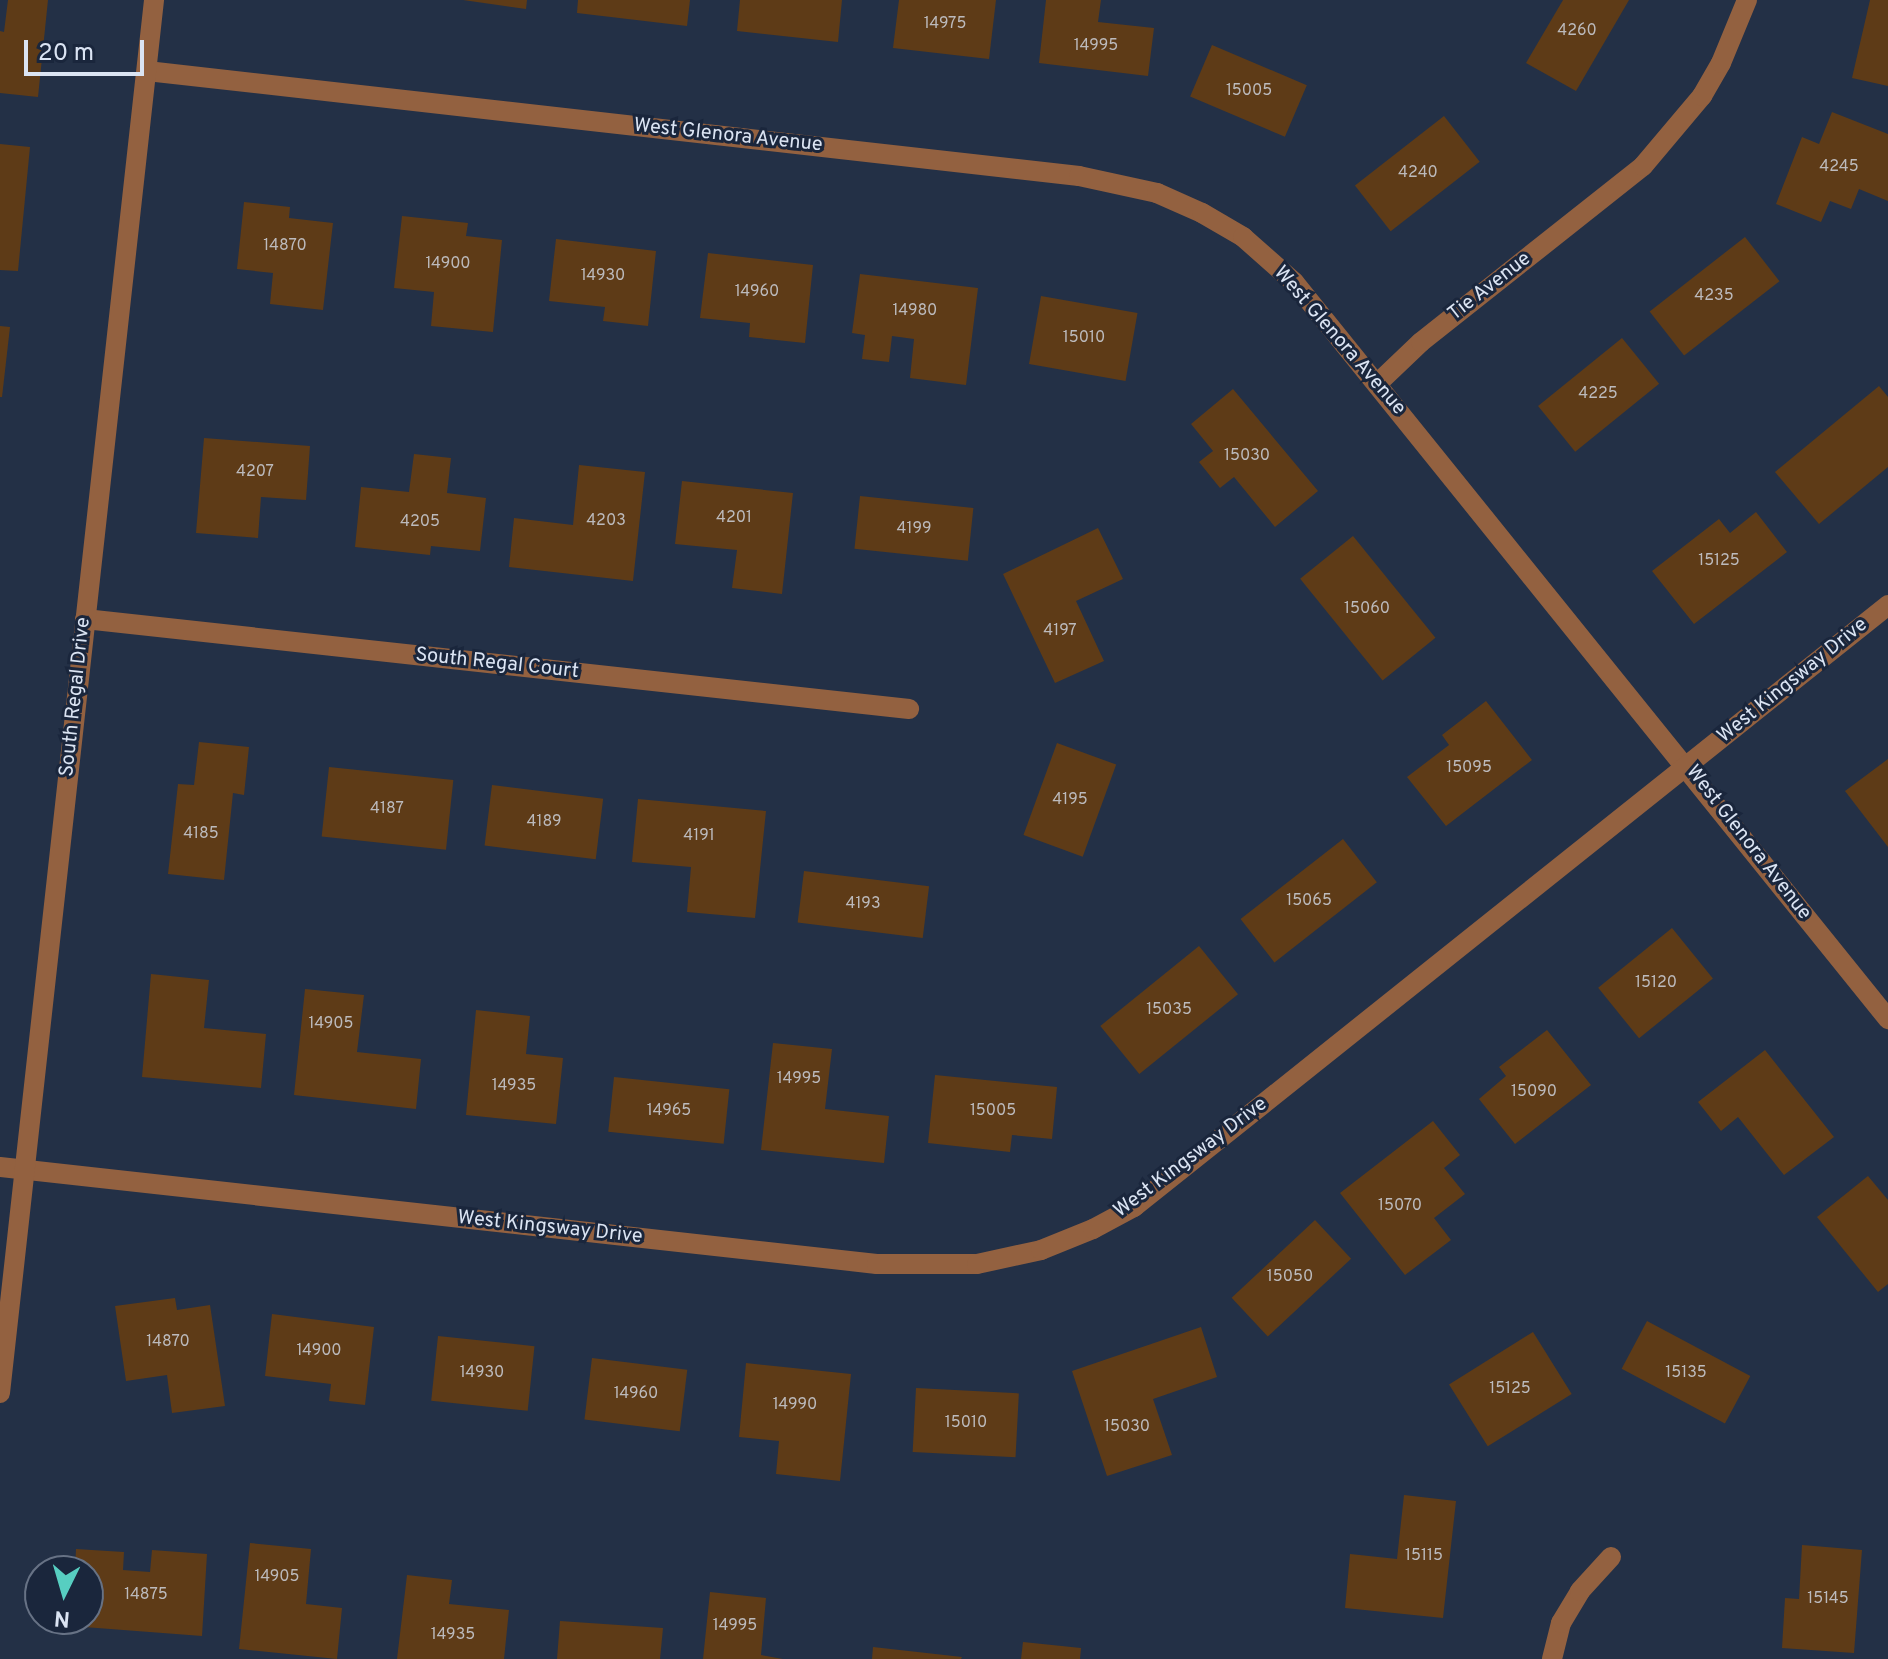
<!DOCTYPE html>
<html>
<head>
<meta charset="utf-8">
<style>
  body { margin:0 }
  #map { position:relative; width:1888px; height:1659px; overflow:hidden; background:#233046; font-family:Overpass,sans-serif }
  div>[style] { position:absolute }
  .building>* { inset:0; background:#5e3b17; transform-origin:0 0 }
  .minor>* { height:20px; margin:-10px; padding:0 10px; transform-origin:10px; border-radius:10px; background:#936140 }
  span { translate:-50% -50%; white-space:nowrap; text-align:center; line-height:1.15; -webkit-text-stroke:6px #1a263c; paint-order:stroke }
  .number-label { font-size:16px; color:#bcbabc }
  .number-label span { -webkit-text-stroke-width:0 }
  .street-label { font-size:20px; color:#dbe4f3 }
  .north { position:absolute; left:24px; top:1555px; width:80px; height:80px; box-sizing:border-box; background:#1a263c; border:2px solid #677285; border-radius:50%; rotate:185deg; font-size:22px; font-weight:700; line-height:32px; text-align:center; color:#dbe4f3 }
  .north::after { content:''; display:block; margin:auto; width:28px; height:36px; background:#57cec1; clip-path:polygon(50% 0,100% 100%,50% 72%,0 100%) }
  .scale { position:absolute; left:24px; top:40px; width:120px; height:36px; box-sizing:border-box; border:4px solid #dbe4f3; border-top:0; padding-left:10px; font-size:24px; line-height:28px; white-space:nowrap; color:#dbe4f3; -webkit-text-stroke:6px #1a263c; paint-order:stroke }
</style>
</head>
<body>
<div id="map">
  <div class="building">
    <i style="clip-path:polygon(8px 0,48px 0,38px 97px,0 93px,0 31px,4px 32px)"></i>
    <i style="clip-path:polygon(463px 0,527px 0,526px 9px)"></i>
    <i style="clip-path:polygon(578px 0,690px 0,687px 26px,577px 13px)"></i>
    <i style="clip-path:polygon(740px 0,842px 0,838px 42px,737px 31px)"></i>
    <i style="clip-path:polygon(899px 0,996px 0,989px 59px,893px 48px)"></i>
    <i style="clip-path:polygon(1046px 0,1101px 0,1098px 22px,1154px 28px,1148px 76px,1039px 63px)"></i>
    <i style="clip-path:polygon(1563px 0,1629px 0,1576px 91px,1526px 63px)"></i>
    <i style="clip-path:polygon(1870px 0,1888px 0,1888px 86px,1852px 78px)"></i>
    <i style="left:1212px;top:45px;width:103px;height:56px;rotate:23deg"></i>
    <i style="clip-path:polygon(1832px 112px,1888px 134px,1888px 201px,1859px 189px,1851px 209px,1830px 201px,1821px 222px,1776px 204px,1802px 137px,1819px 144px)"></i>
    <i style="left:1444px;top:116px;width:58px;height:113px;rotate:52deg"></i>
    <i style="clip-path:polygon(0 144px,30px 147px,18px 271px,0 270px)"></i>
    <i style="clip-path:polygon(244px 202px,290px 207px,289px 218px,333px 223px,323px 310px,270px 304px,273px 273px,237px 269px)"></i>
    <i style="clip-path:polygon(402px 216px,468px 223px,466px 236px,502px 240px,493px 332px,431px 326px,434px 292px,394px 288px)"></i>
    <i style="left:1745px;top:237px;width:56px;height:121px;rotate:52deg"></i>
    <i style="clip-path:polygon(556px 239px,656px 251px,648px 326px,603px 321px,605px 307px,549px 301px)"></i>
    <i style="clip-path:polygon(708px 253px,813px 265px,805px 343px,749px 337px,750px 323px,700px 318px)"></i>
    <i style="clip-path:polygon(860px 274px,978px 288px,966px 385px,910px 378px,914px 339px,892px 336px,889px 362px,862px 359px,865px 335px,852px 333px)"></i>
    <i style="left:1041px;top:296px;width:98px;height:69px;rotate:10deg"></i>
    <i style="clip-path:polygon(0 326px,10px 327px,2px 397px,0 397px)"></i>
    <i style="left:1622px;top:338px;width:59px;height:108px;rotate:51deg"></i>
    <i style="clip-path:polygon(1879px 386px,1888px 397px,1888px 467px,1819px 524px,1775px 472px)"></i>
    <i style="clip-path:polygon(1233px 389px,1318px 491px,1275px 527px,1234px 477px,1220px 488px,1199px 462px,1213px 451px,1191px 424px)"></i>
    <i style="clip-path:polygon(204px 438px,310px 446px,306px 500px,261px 497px,258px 538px,196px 533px)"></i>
    <i style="clip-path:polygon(414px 454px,451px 458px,447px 493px,486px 498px,480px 551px,431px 546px,430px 555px,355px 547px,361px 487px,409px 492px)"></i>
    <i style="clip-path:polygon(579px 465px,645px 472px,633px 581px,509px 567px,514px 518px,573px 525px)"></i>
    <i style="clip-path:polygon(682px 481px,793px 493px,782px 594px,732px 588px,737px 550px,675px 544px)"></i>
    <i style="left:860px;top:496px;width:114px;height:53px;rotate:6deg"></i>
    <i style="clip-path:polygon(1756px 512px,1787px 552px,1694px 624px,1652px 571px,1719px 519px,1730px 533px)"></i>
    <i style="clip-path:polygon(1098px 528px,1123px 579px,1076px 601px,1104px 661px,1055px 683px,1003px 574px)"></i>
    <i style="left:1353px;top:536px;width:131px;height:68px;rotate:51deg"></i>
    <i style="clip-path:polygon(1486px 701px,1532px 760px,1446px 826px,1407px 777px,1449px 745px,1442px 735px)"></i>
    <i style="clip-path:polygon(199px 742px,249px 747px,244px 795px,233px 793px,224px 880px,168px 874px,178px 784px,194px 785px)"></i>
    <i style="left:1057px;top:743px;width:63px;height:98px;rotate:20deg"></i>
    <i style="clip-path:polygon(1888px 759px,1888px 847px,1845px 791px)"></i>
    <i style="left:329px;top:767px;width:125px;height:70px;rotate:6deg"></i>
    <i style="left:492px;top:785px;width:112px;height:61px;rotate:7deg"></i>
    <i style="clip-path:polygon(638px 799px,766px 811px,755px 918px,687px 912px,691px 867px,632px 862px)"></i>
    <i style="left:1343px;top:839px;width:55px;height:130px;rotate:52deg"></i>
    <i style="left:804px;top:871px;width:126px;height:52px;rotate:7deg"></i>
    <i style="left:1672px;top:928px;width:65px;height:95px;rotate:51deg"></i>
    <i style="left:1199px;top:946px;width:62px;height:127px;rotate:51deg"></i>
    <i style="clip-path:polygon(151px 974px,209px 980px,204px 1028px,266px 1034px,261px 1088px,142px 1077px)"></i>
    <i style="clip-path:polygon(305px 989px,364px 995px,357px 1052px,421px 1059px,416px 1109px,294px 1095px)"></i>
    <i style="clip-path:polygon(476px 1010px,530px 1016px,526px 1054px,563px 1058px,556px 1124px,466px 1115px)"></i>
    <i style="clip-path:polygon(1547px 1030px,1591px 1085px,1515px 1144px,1479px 1099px,1506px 1076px,1499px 1067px)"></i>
    <i style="clip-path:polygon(773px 1043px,832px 1049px,825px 1109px,889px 1116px,884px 1163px,761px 1150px)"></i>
    <i style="clip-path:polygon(1765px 1050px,1834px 1137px,1784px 1175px,1738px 1117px,1721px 1131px,1698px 1102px)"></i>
    <i style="clip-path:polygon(935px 1075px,1057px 1087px,1052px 1139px,1012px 1135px,1010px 1152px,928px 1143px)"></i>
    <i style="left:614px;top:1077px;width:116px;height:55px;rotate:6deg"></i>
    <i style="clip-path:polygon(1433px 1121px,1460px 1155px,1444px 1168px,1465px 1194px,1434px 1218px,1451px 1240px,1405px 1275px,1340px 1193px)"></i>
    <i style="clip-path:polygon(1868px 1176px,1888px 1200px,1888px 1284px,1878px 1292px,1817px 1217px)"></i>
    <i style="left:1315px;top:1220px;width:53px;height:114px;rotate:47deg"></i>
    <i style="clip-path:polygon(175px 1298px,177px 1310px,210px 1305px,225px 1406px,172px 1413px,167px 1375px,126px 1381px,115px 1306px)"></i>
    <i style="clip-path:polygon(272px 1314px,374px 1327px,365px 1405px,329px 1401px,331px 1384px,265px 1376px)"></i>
    <i style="left:1647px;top:1321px;width:117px;height:54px;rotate:28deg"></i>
    <i style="clip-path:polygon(1201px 1327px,1217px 1377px,1153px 1399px,1172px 1455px,1107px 1476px,1072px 1371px)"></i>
    <i style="left:1533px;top:1332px;width:73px;height:99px;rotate:58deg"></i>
    <i style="left:438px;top:1336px;width:97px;height:65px;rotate:6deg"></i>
    <i style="left:592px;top:1358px;width:96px;height:62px;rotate:7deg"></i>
    <i style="clip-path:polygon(746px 1363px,851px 1374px,840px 1481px,776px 1474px,779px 1441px,739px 1437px)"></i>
    <i style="left:916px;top:1388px;width:103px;height:64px;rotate:3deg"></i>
    <i style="clip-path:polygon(1404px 1495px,1456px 1501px,1443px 1618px,1345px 1608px,1350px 1554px,1397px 1559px)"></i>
    <i style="clip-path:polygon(250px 1543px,311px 1549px,306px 1604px,342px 1608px,337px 1659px,239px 1649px)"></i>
    <i style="clip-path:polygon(1802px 1545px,1862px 1550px,1854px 1653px,1782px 1648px,1785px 1598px,1799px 1599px)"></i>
    <i style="clip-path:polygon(76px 1549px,124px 1552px,123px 1570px,150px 1572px,152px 1550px,207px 1554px,202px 1636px,71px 1626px,71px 1619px,88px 1619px,88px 1571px,75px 1571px)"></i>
    <i style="clip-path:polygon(407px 1575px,452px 1580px,449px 1604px,509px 1610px,504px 1659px,397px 1659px)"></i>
    <i style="clip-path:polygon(710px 1592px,766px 1598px,761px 1655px,783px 1659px,703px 1659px)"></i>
    <i style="clip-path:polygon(560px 1621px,663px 1628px,660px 1659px,557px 1659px)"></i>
    <i style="clip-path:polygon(1023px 1642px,1081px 1648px,1080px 1659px,1021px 1659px)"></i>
    <i style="clip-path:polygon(873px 1647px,962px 1657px,961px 1659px,872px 1659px)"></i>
  </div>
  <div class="minor">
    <i style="left:147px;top:71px;width:938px;rotate:6.43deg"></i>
    <i style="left:1079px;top:176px;width:80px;rotate:12.3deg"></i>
    <i style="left:1157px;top:193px;width:49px;rotate:24deg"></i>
    <i style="left:1202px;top:213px;width:48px;rotate:30.3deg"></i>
    <i style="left:1243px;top:237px;width:68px;rotate:41.4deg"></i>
    <i style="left:1294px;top:282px;width:947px;rotate:51.13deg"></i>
    <i style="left:1378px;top:383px;width:59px;rotate:-43.6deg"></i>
    <i style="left:1421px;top:342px;width:283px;rotate:-38.4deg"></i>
    <i style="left:1643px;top:166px;width:92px;rotate:-49.9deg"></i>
    <i style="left:1702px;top:96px;width:38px;rotate:-60deg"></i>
    <i style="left:1721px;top:63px;width:68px;rotate:-67.6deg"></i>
    <i style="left:85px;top:619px;width:829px;rotate:6.23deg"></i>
    <i style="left:0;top:1167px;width:882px;rotate:6.31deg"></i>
    <i style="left:877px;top:1264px;width:100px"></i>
    <i style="left:977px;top:1264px;width:66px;rotate:-12.3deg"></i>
    <i style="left:1041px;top:1250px;width:56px;rotate:-22deg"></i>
    <i style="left:1093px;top:1229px;width:47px;rotate:-28.2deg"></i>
    <i style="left:1134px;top:1207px;width:965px;rotate:-38.6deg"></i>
    <i style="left:0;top:1393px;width:1401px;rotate:-83.69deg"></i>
    <i style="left:1552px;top:1659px;width:37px;rotate:-76deg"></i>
    <i style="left:1561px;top:1623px;width:37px;rotate:-59deg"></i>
    <i style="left:1580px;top:1591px;width:46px;rotate:-47.6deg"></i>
  </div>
  <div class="number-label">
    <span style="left:945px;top:24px">14975</span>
    <span style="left:1577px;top:31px">4260</span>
    <span style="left:1096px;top:46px">14995</span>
    <span style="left:1249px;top:91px">15005</span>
    <span style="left:1839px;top:167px">4245</span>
    <span style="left:1418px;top:173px">4240</span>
    <span style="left:285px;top:246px">14870</span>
    <span style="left:448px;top:264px">14900</span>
    <span style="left:603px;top:276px">14930</span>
    <span style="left:757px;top:292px">14960</span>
    <span style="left:1714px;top:296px">4235</span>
    <span style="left:915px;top:311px">14980</span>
    <span style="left:1084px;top:338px">15010</span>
    <span style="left:1598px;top:394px">4225</span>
    <span style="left:1247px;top:456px">15030</span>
    <span style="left:255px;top:472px">4207</span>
    <span style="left:734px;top:518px">4201</span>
    <span style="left:606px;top:521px">4203</span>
    <span style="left:420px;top:522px">4205</span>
    <span style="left:914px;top:529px">4199</span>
    <span style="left:1719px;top:561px">15125</span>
    <span style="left:1367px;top:609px">15060</span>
    <span style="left:1060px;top:631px">4197</span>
    <span style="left:1469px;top:768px">15095</span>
    <span style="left:1070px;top:800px">4195</span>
    <span style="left:387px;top:809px">4187</span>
    <span style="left:544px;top:822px">4189</span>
    <span style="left:201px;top:834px">4185</span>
    <span style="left:699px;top:836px">4191</span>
    <span style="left:1309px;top:901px">15065</span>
    <span style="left:863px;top:904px">4193</span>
    <span style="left:1656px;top:983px">15120</span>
    <span style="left:1169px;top:1010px">15035</span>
    <span style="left:331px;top:1024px">14905</span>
    <span style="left:799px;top:1079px">14995</span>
    <span style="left:514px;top:1086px">14935</span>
    <span style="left:1534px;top:1092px">15090</span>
    <span style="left:669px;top:1111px">14965</span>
    <span style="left:993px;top:1111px">15005</span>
    <span style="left:1400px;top:1206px">15070</span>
    <span style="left:1290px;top:1277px">15050</span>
    <span style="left:168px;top:1342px">14870</span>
    <span style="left:319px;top:1351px">14900</span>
    <span style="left:482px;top:1373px">14930</span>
    <span style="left:1686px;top:1373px">15135</span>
    <span style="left:1510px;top:1389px">15125</span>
    <span style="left:636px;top:1394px">14960</span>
    <span style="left:795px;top:1405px">14990</span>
    <span style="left:966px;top:1423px">15010</span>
    <span style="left:1127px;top:1427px">15030</span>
    <span style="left:1424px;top:1556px">15115</span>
    <span style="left:277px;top:1577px">14905</span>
    <span style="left:146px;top:1595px">14875</span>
    <span style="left:1828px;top:1599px">15145</span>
    <span style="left:735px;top:1626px">14995</span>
    <span style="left:453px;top:1635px">14935</span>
  </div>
  <div class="street-label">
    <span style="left:728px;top:136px;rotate:6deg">West Glenora Avenue</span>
    <span style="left:1490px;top:287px;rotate:-38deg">Tie Avenue</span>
    <span style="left:1339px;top:341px;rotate:49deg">West Glenora Avenue</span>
    <span style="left:497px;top:664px;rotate:6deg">South Regal Court</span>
    <span style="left:1793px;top:681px;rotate:-39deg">West Kingsway Drive</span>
    <span style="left:76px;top:697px;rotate:-84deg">South Regal Drive</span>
    <span style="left:1748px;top:843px;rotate:52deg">West Glenora Avenue</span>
    <span style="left:1191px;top:1158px;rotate:-37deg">West Kingsway Drive</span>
    <span style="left:550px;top:1228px;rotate:6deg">West Kingsway Drive</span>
  </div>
  <div class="north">N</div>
  <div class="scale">20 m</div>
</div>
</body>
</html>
